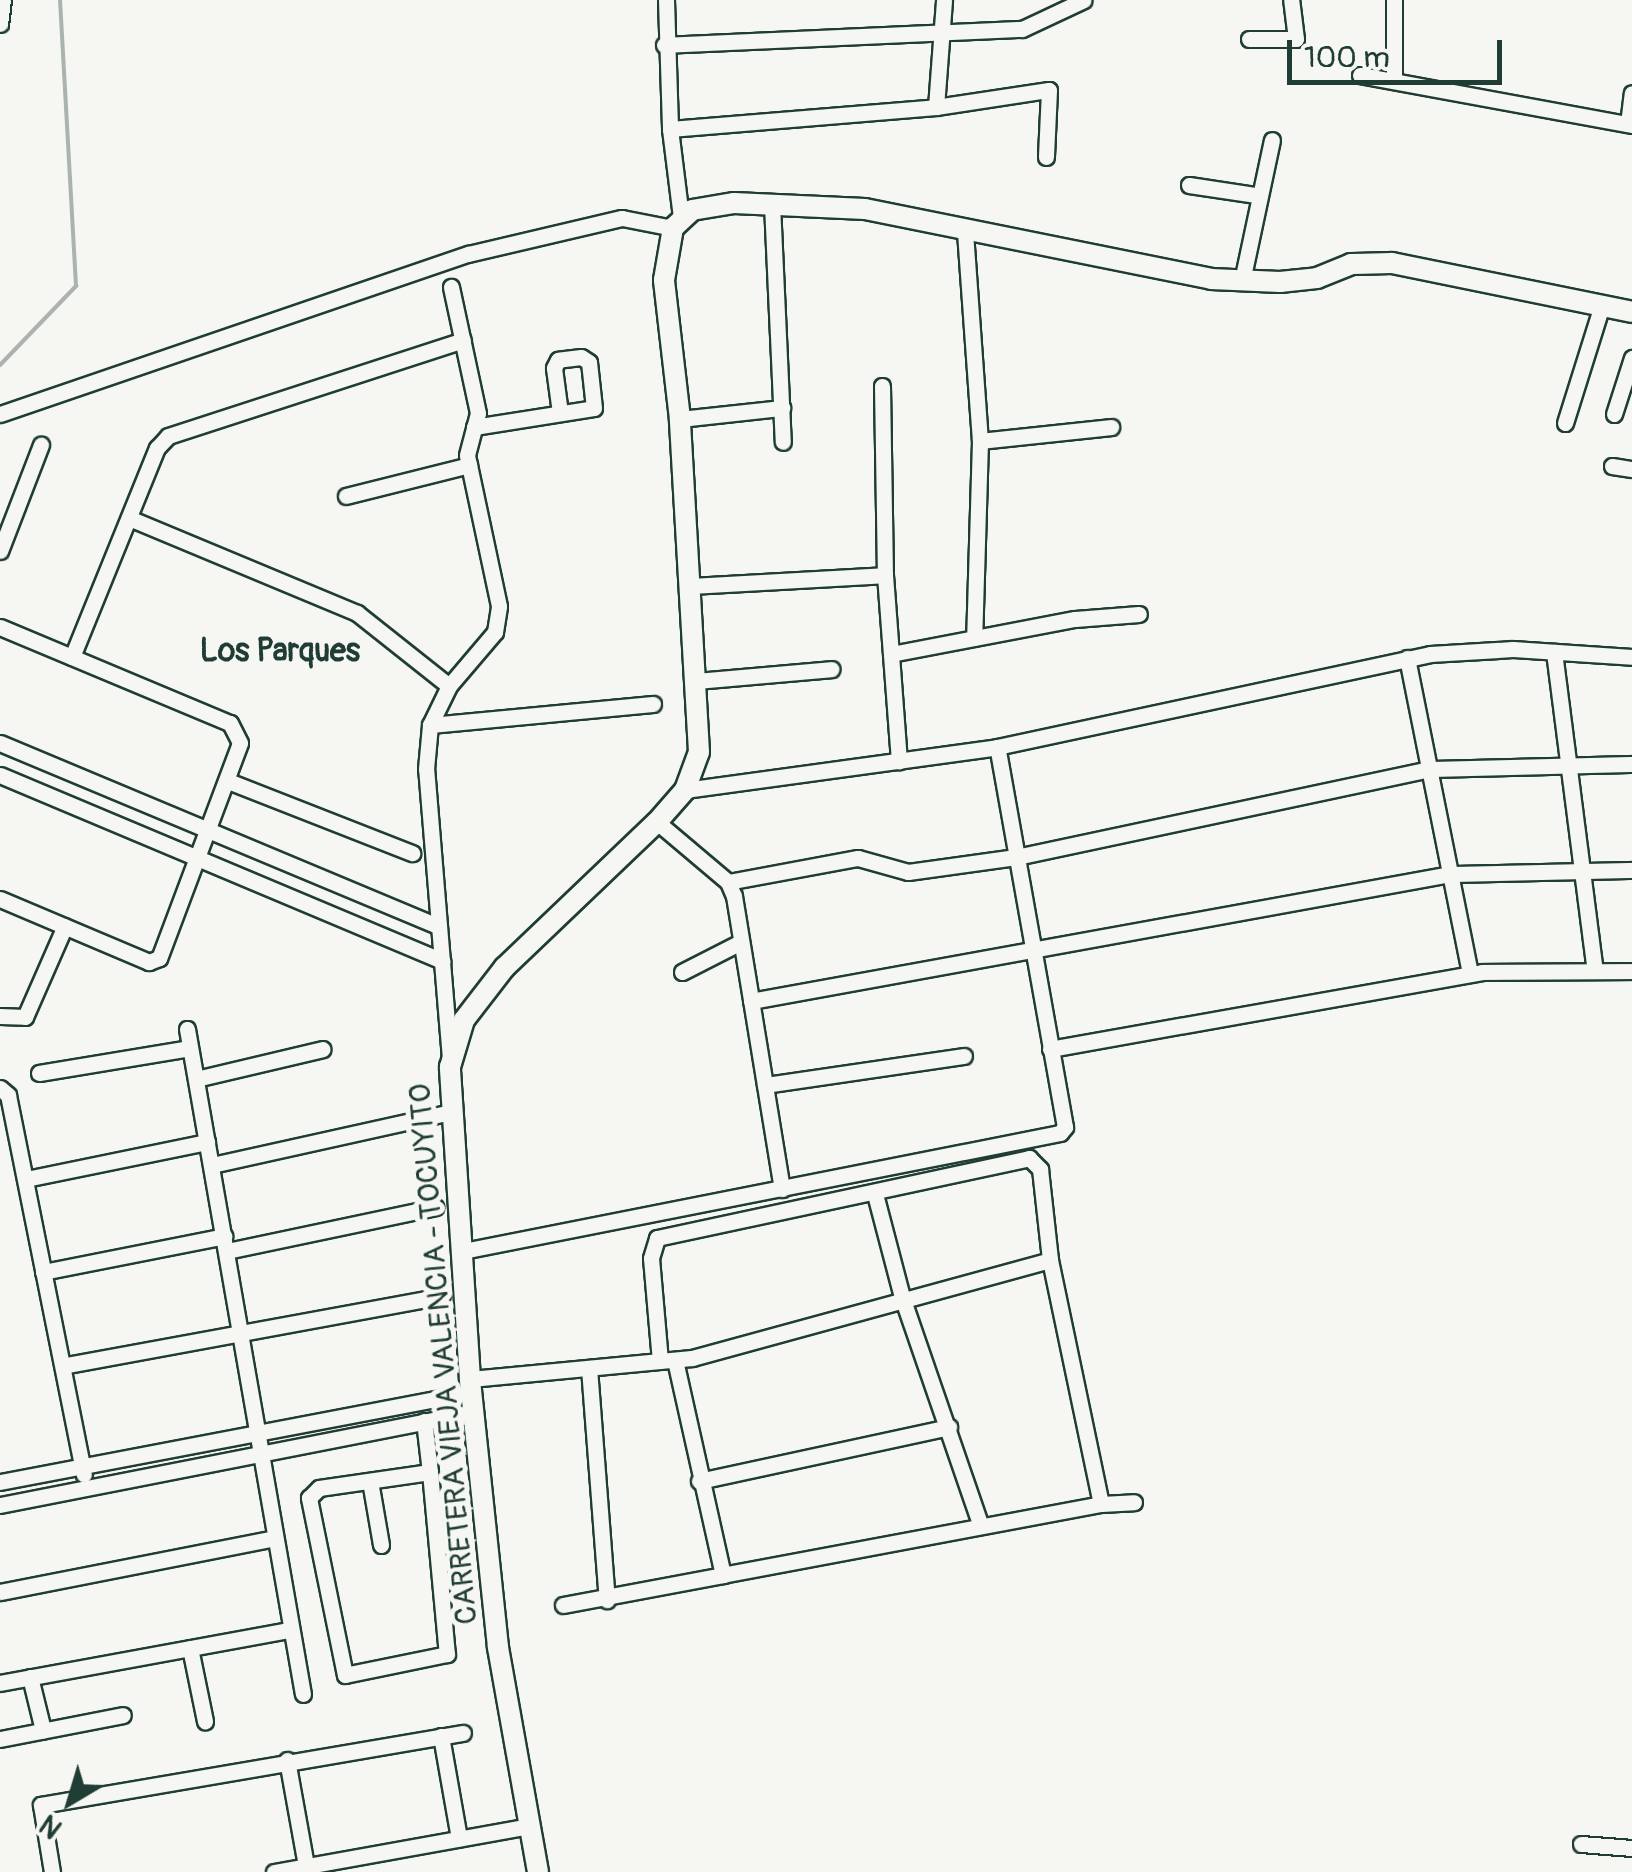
<!DOCTYPE html>
<html>
<head>
<meta charset="utf-8">
<style>
  body { margin:0 }
  #map { position:relative; width:1632px; height:1872px; overflow:hidden; background:#f6f6f2; font-family:Pangolin,sans-serif }
  div>[style] { position:absolute }
  .stream>* { height:4px; margin:-2px; padding:0 2px; transform-origin:2px; border-radius:2px; background:#aab3ae }
  .roads { filter:drop-shadow(2px 0 #1f3d34) drop-shadow(-2px 0 #1f3d34) drop-shadow(0 2px #1f3d34) drop-shadow(0 -2px #1f3d34) }
  .minor>* { height:15px; margin:-7.5px; padding:0 7.5px; transform-origin:7.5px; border-radius:7.5px; background:#f6f6f2 }
  .tertiary>* { height:20px; margin:-10px; padding:0 10px; transform-origin:10px; border-radius:10px; background:#f6f6f2 }
  span { translate:-50% -50%; white-space:nowrap; text-align:center; line-height:1.15; -webkit-text-stroke:10px #f6f6f2; paint-order:stroke }
  .street-label { font-size:30px; color:#1f3d34 }
  .neighbourhood-label { font-size:32px; color:#1f3d34; font-weight:700 }
  .north { position:absolute; left:20px; top:1752px; width:100px; height:100px; -webkit-text-stroke:8px #f6f6f2; paint-order:stroke; rotate:218deg; font-size:28px; font-weight:700; line-height:40px; text-align:center; color:#1f3d34 }
  .north::after { content:''; display:block; margin:auto; width:35px; height:45px; background:#1f3d34; clip-path:polygon(50% 0,100% 100%,50% 72%,0 100%) }
  .scale { position:absolute; left:1287px; top:40px; width:215px; height:45px; box-sizing:border-box; border:5px solid #1f3d34; border-top:0; padding-left:12px; font-size:30px; line-height:35px; white-space:nowrap; color:#1f3d34; -webkit-text-stroke:8px #f6f6f2; paint-order:stroke }
</style>
</head>
<body>
<div id="map">
  <div class="stream">
    <i style="left:0;top:365px;width:110px;rotate:-46.1deg"></i>
    <i style="left:76px;top:286px;width:286px;rotate:-93.2deg"></i>
  </div>
  <div class="roads">
    <div class="minor">
      <i style="left:666px;top:0;width:129px;rotate:88.2deg"></i>
      <i style="left:670px;top:129px;width:89px;rotate:82.9deg"></i>
      <i style="left:1394px;top:0;width:79px;rotate:90deg"></i>
      <i style="left:0;top:24px;width:24px;rotate:-83deg"></i>
      <i style="left:1249px;top:39px;width:47px"></i>
      <i style="left:1296px;top:39px;width:39px;rotate:-97deg"></i>
      <i style="left:664px;top:45px;width:358px;rotate:-2.6deg"></i>
      <i style="left:1022px;top:29px;width:68px;rotate:-25.1deg"></i>
      <i style="left:1360px;top:75px;width:277px;rotate:10.4deg"></i>
      <i style="left:936px;top:107px;width:107px;rotate:-85.7deg"></i>
      <i style="left:1628px;top:124px;width:31px;rotate:-83deg"></i>
      <i style="left:670px;top:129px;width:267px;rotate:-4.7deg"></i>
      <i style="left:936px;top:107px;width:114px;rotate:-8.6deg"></i>
      <i style="left:1049px;top:90px;width:67px;rotate:92.6deg"></i>
      <i style="left:1189px;top:185px;width:68px;rotate:8.5deg"></i>
      <i style="left:772px;top:204px;width:238px;rotate:87.4deg"></i>
      <i style="left:965px;top:232px;width:210px;rotate:85.9deg"></i>
      <i style="left:980px;top:441px;width:197px;rotate:91.7deg"></i>
      <i style="left:1242px;top:281px;width:144px;rotate:-78deg"></i>
      <i style="left:882px;top:386px;width:189px;rotate:89.1deg"></i>
      <i style="left:885px;top:575px;width:187px;rotate:85.7deg"></i>
      <i style="left:0;top:414px;width:495px;rotate:-18.9deg"></i>
      <i style="left:468px;top:254px;width:158px;rotate:-13.2deg"></i>
      <i style="left:622px;top:218px;width:52px;rotate:11.1deg"></i>
      <i style="left:1614px;top:414px;width:59px;rotate:-72.2deg"></i>
      <i style="left:680px;top:419px;width:103px;rotate:-6.2deg"></i>
      <i style="left:1565px;top:423px;width:124px;rotate:-72.6deg"></i>
      <i style="left:474px;top:427px;width:121px;rotate:-9deg"></i>
      <i style="left:594px;top:408px;width:46px;rotate:-96.2deg"></i>
      <i style="left:589px;top:362px;width:9px;rotate:-148deg"></i>
      <i style="left:581px;top:357px;width:23px;rotate:173deg"></i>
      <i style="left:558px;top:360px;width:9px;rotate:117deg"></i>
      <i style="left:554px;top:368px;width:45px;rotate:82.4deg"></i>
      <i style="left:980px;top:441px;width:132px;rotate:-6.1deg"></i>
      <i style="left:1612px;top:466px;width:20px;rotate:9deg"></i>
      <i style="left:346px;top:496px;width:127px;rotate:-14.1deg"></i>
      <i style="left:129px;top:518px;width:247px;rotate:22.6deg"></i>
      <i style="left:357px;top:613px;width:117px;rotate:38.4deg"></i>
      <i style="left:0;top:551px;width:114px;rotate:-68.9deg"></i>
      <i style="left:689px;top:586px;width:196px;rotate:-3.2deg"></i>
      <i style="left:0;top:627px;width:249px;rotate:22.7deg"></i>
      <i style="left:230px;top:723px;width:22px;rotate:63deg"></i>
      <i style="left:240px;top:743px;width:230px;rotate:110.6deg"></i>
      <i style="left:159px;top:958px;width:11px;rotate:158deg"></i>
      <i style="left:149px;top:962px;width:162px;rotate:-157.1deg"></i>
      <i style="left:1554px;top:652px;width:321px;rotate:82.7deg"></i>
      <i style="left:891px;top:654px;width:187px;rotate:-10.8deg"></i>
      <i style="left:1075px;top:619px;width:64px;rotate:-4.5deg"></i>
      <i style="left:72px;top:657px;width:226px;rotate:-67.9deg"></i>
      <i style="left:157px;top:448px;width:16px;rotate:-47deg"></i>
      <i style="left:168px;top:436px;width:310px;rotate:-18deg"></i>
      <i style="left:1407px;top:658px;width:322px;rotate:78.7deg"></i>
      <i style="left:695px;top:681px;width:137px;rotate:-5deg"></i>
      <i style="left:430px;top:725px;width:224px;rotate:-5.4deg"></i>
      <i style="left:0;top:743px;width:476px;rotate:22.7deg"></i>
      <i style="left:0;top:775px;width:480px;rotate:22.8deg"></i>
      <i style="left:228px;top:781px;width:198px;rotate:21.4deg"></i>
      <i style="left:685px;top:790px;width:315px;rotate:-7.8deg"></i>
      <i style="left:997px;top:747px;width:443px;rotate:-12.1deg"></i>
      <i style="left:1430px;top:654px;width:83px;rotate:-3.4deg"></i>
      <i style="left:1513px;top:649px;width:119px;rotate:3.8deg"></i>
      <i style="left:657px;top:822px;width:93px;rotate:40.2deg"></i>
      <i style="left:728px;top:882px;width:15px;rotate:67deg"></i>
      <i style="left:734px;top:896px;width:297px;rotate:80.7deg"></i>
      <i style="left:728px;top:882px;width:132px;rotate:-10.5deg"></i>
      <i style="left:858px;top:858px;width:52px;rotate:15.6deg"></i>
      <i style="left:908px;top:872px;width:109px;rotate:-7.9deg"></i>
      <i style="left:1016px;top:857px;width:422px;rotate:-12deg"></i>
      <i style="left:1429px;top:769px;width:203px;rotate:-1.4deg"></i>
      <i style="left:682px;top:972px;width:66px;rotate:-27deg"></i>
      <i style="left:751px;top:1001px;width:710px;rotate:-10.3deg"></i>
      <i style="left:1450px;top:874px;width:182px;rotate:-1.3deg"></i>
      <i style="left:0;top:1016px;width:25px;rotate:2deg"></i>
      <i style="left:25px;top:1017px;width:99px;rotate:-66.3deg"></i>
      <i style="left:187px;top:1029px;width:675px;rotate:80.11deg"></i>
      <i style="left:1050px;top:1049px;width:439px;rotate:-10.1deg"></i>
      <i style="left:1482px;top:972px;width:150px;rotate:-0.4deg"></i>
      <i style="left:450px;top:1059px;width:291px;rotate:-94.7deg"></i>
      <i style="left:426px;top:769px;width:44px;rotate:-84.8deg"></i>
      <i style="left:430px;top:725px;width:43px;rotate:-64deg"></i>
      <i style="left:449px;top:686px;width:71px;rotate:-49.6deg"></i>
      <i style="left:495px;top:632px;width:26px;rotate:-81deg"></i>
      <i style="left:499px;top:606px;width:154px;rotate:-102deg"></i>
      <i style="left:467px;top:455px;width:43px;rotate:-75.3deg"></i>
      <i style="left:478px;top:413px;width:129px;rotate:-102.1deg"></i>
      <i style="left:39px;top:1073px;width:153px;rotate:-9.4deg"></i>
      <i style="left:196px;top:1079px;width:130px;rotate:-13.3deg"></i>
      <i style="left:765px;top:1085px;width:201px;rotate:-8.3deg"></i>
      <i style="left:0;top:1088px;width:11px;rotate:41deg"></i>
      <i style="left:8px;top:1095px;width:387px;rotate:78.7deg"></i>
      <i style="left:212px;top:1165px;width:246px;rotate:-12.5deg"></i>
      <i style="left:26px;top:1179px;width:185px;rotate:-11.6deg"></i>
      <i style="left:875px;top:1194px;width:106px;rotate:75.3deg"></i>
      <i style="left:902px;top:1297px;width:240px;rotate:71deg"></i>
      <i style="left:227px;top:1251px;width:213px;rotate:-11.9deg"></i>
      <i style="left:463px;top:1251px;width:609px;rotate:-11.18deg"></i>
      <i style="left:1060px;top:1133px;width:8px;rotate:-50deg"></i>
      <i style="left:1065px;top:1127px;width:386px;rotate:-100.1deg"></i>
      <i style="left:43px;top:1272px;width:185px;rotate:-11.2deg"></i>
      <i style="left:660px;top:1361px;width:103px;rotate:-95deg"></i>
      <i style="left:651px;top:1258px;width:21px;rotate:-73deg"></i>
      <i style="left:657px;top:1238px;width:381px;rotate:-12.1deg"></i>
      <i style="left:1029px;top:1158px;width:16px;rotate:45deg"></i>
      <i style="left:1040px;top:1169px;width:92px;rotate:83.7deg"></i>
      <i style="left:1050px;top:1260px;width:249px;rotate:78.2deg"></i>
      <i style="left:1101px;top:1504px;width:385px;rotate:169.4deg"></i>
      <i style="left:723px;top:1575px;width:220px;rotate:-102.6deg"></i>
      <i style="left:67px;top:1365px;width:381px;rotate:-10.4deg"></i>
      <i style="left:589px;top:1368px;width:233px;rotate:85.6deg"></i>
      <i style="left:470px;top:1379px;width:223px;rotate:-5.4deg"></i>
      <i style="left:692px;top:1358px;width:371px;rotate:-15.3deg"></i>
      <i style="left:424px;top:1421px;width:51px;rotate:83.3deg"></i>
      <i style="left:430px;top:1472px;width:183px;rotate:84.7deg"></i>
      <i style="left:447px;top:1654px;width:104px;rotate:168.4deg"></i>
      <i style="left:345px;top:1675px;width:181px;rotate:-101.5deg"></i>
      <i style="left:309px;top:1498px;width:14px;rotate:-45deg"></i>
      <i style="left:319px;top:1488px;width:112px;rotate:-8.2deg"></i>
      <i style="left:370px;top:1481px;width:65px;rotate:80.2deg"></i>
      <i style="left:699px;top:1481px;width:256px;rotate:-12.2deg"></i>
      <i style="left:0;top:1482px;width:480px;rotate:-10.8deg"></i>
      <i style="left:1101px;top:1504px;width:33px;rotate:-3deg"></i>
      <i style="left:0;top:1505px;width:482px;rotate:-11.1deg"></i>
      <i style="left:0;top:1592px;width:280px;rotate:-11.1deg"></i>
      <i style="left:563px;top:1605px;width:163px;rotate:-10.6deg"></i>
      <i style="left:190px;top:1648px;width:75px;rotate:78.4deg"></i>
      <i style="left:30px;top:1677px;width:55px;rotate:76.2deg"></i>
      <i style="left:0;top:1683px;width:295px;rotate:-10.4deg"></i>
      <i style="left:441px;top:1736px;width:104px;rotate:80deg"></i>
      <i style="left:0;top:1739px;width:125px;rotate:-11deg"></i>
      <i style="left:287px;top:1760px;width:108px;rotate:79.8deg"></i>
      <i style="left:1581px;top:1844px;width:51px;rotate:4.5deg"></i>
      <i style="left:52px;top:1872px;width:68px;rotate:-99.3deg"></i>
      <i style="left:41px;top:1805px;width:428px;rotate:-9.7deg"></i>
      <i style="left:274px;top:1872px;width:260px;rotate:-10.2deg"></i>
    </div>
    <div class="tertiary">
      <i style="left:538px;top:1872px;width:229px;rotate:-100.1deg"></i>
      <i style="left:498px;top:1647px;width:269px;rotate:-96deg"></i>
      <i style="left:470px;top:1379px;width:313px;rotate:-93.7deg"></i>
      <i style="left:450px;top:1067px;width:49px;rotate:-73.4deg"></i>
      <i style="left:464px;top:1020px;width:66px;rotate:-52.4deg"></i>
      <i style="left:504px;top:968px;width:211px;rotate:-43.7deg"></i>
      <i style="left:657px;top:822px;width:43px;rotate:-48.8deg"></i>
      <i style="left:685px;top:790px;width:40px;rotate:-69.8deg"></i>
      <i style="left:699px;top:752px;width:334px;rotate:-93.3deg"></i>
      <i style="left:680px;top:419px;width:140px;rotate:-96.6deg"></i>
      <i style="left:664px;top:280px;width:53px;rotate:-80.2deg"></i>
      <i style="left:673px;top:228px;width:26px;rotate:-43deg"></i>
      <i style="left:692px;top:210px;width:43px;rotate:-9.5deg"></i>
      <i style="left:734px;top:203px;width:131px;rotate:2.6deg"></i>
      <i style="left:865px;top:209px;width:353px;rotate:11.4deg"></i>
      <i style="left:1211px;top:279px;width:69px;rotate:2.5deg"></i>
      <i style="left:1280px;top:282px;width:37px;rotate:-6deg"></i>
      <i style="left:1317px;top:278px;width:37px;rotate:-22deg"></i>
      <i style="left:1351px;top:264px;width:41px;rotate:-1.4deg"></i>
      <i style="left:1392px;top:263px;width:245px;rotate:11.5deg"></i>
    </div>
  </div>
  <div class="street-label">
    <span style="left:444px;top:1354px;rotate:-95deg">CARRETERA VIEJA VALENCIA - TOCUYITO</span>
  </div>
  <div class="neighbourhood-label">
    <span style="left:280px;top:651px">Los Parques</span>
  </div>
  <div class="north">N</div>
  <div class="scale">100 m</div>
</div>
</body>
</html>
